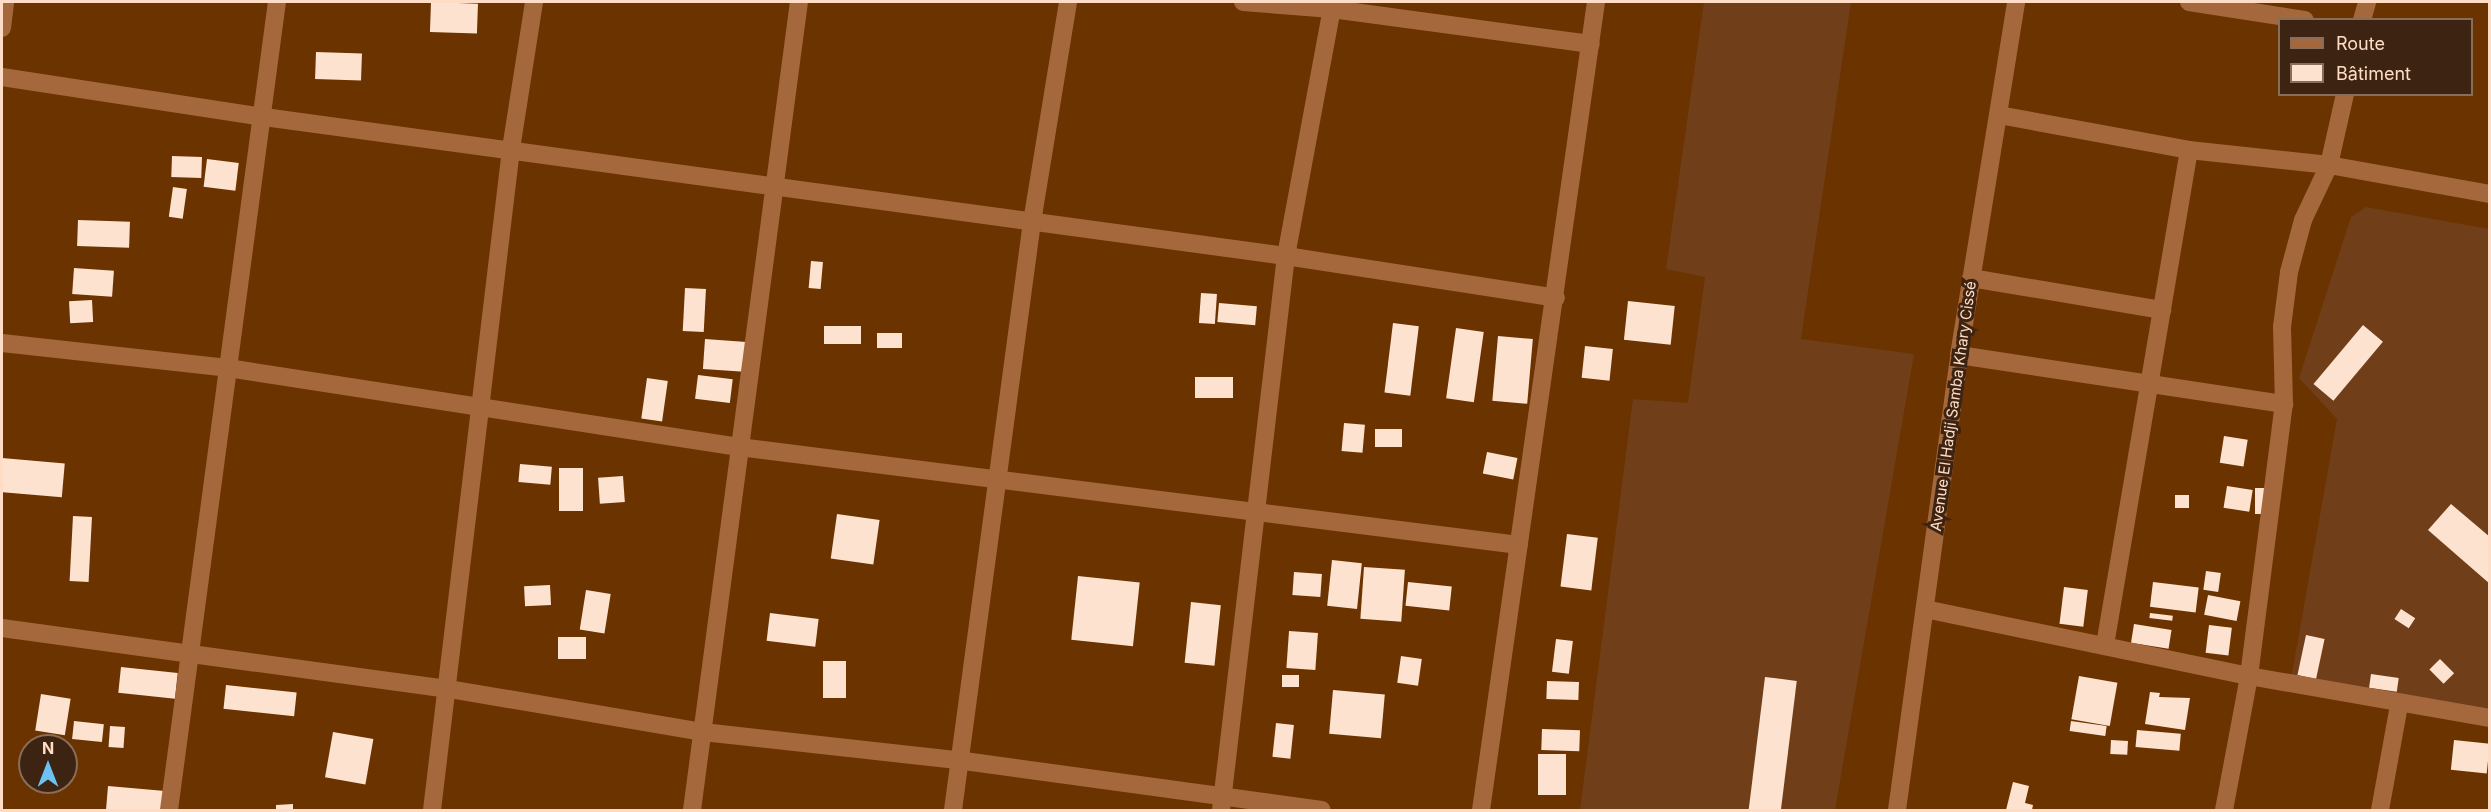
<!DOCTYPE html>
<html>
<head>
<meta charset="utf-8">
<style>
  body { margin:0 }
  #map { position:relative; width:2491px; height:812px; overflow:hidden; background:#6a3300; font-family:Inter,sans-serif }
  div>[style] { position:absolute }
  .built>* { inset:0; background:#703e18 }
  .building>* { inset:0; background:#fee2d0; transform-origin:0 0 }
  .minor>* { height:18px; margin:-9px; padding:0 9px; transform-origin:9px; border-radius:9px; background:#a5683c }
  span { translate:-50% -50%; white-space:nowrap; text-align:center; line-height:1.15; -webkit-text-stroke:6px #3d2311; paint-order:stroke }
  .street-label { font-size:15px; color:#fedcc5 }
  .frame { position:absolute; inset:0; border:3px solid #fedcc5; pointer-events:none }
  .legend { position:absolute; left:2278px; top:18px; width:195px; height:78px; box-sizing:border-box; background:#3d2311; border:2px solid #8a6d59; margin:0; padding:8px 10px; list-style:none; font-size:18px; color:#fedcc5 }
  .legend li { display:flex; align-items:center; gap:12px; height:30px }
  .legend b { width:30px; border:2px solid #8a6d59 }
  .north { position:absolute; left:18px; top:734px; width:60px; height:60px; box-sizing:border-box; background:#3d2311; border:2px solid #8a6d59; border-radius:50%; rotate:0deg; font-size:16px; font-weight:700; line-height:24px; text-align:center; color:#fedcc5 }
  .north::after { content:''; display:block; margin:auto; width:21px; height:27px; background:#6dc2f3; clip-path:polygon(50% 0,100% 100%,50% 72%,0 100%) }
</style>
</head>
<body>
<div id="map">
  <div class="built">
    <i style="clip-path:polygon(1704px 2px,1851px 2px,1801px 339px,1914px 354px,1835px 810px,1580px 810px,1633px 399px,1688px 403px,1705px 277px,1666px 269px)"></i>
    <i style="clip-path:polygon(2366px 207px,2489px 229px,2489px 711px,2291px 679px,2337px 419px,2299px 378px,2351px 217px)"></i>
  </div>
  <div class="building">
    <i style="left:431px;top:2px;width:47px;height:30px;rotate:2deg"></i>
    <i style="left:316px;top:52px;width:46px;height:27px;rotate:2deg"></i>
    <i style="left:172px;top:156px;width:30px;height:21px;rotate:2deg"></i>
    <i style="left:207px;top:159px;width:32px;height:28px;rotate:7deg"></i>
    <i style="left:173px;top:187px;width:14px;height:30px;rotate:8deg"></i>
    <i style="left:78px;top:220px;width:52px;height:26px;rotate:2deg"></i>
    <i style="left:811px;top:261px;width:12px;height:27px;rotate:5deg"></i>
    <i style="left:74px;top:268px;width:40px;height:26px;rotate:4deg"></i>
    <i style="left:685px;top:288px;width:21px;height:43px;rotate:3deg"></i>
    <i style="left:1201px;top:293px;width:16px;height:30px;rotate:4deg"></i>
    <i style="left:92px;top:300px;width:22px;height:23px;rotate:87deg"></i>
    <i style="left:1628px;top:301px;width:47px;height:39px;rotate:6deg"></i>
    <i style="left:1219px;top:303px;width:38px;height:19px;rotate:5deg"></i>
    <i style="left:1393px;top:323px;width:26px;height:70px;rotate:7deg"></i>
    <i style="left:2363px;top:325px;width:26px;height:77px;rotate:40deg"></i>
    <i style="left:824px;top:326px;width:37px;height:18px"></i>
    <i style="left:1456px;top:328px;width:28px;height:71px;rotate:8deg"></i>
    <i style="left:877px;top:333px;width:25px;height:15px"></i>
    <i style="left:1498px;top:336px;width:35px;height:65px;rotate:5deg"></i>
    <i style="left:705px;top:339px;width:45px;height:30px;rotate:4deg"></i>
    <i style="left:1585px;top:346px;width:28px;height:32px;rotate:6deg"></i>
    <i style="left:698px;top:375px;width:35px;height:24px;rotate:7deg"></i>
    <i style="left:1195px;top:377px;width:38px;height:21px"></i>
    <i style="left:647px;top:378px;width:21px;height:41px;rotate:8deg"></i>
    <i style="left:1344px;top:423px;width:21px;height:28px;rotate:5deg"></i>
    <i style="left:1375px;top:429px;width:27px;height:18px"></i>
    <i style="left:2224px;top:436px;width:24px;height:27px;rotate:9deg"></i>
    <i style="left:1487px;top:452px;width:31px;height:22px;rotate:11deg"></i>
    <i style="left:2px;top:458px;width:63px;height:34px;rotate:5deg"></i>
    <i style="left:520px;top:464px;width:32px;height:18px;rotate:5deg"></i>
    <i style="left:559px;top:468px;width:24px;height:43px"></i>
    <i style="left:623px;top:476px;width:26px;height:25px;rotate:86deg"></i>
    <i style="left:2227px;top:486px;width:26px;height:22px;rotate:9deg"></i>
    <i style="left:2255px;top:488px;width:11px;height:26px"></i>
    <i style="left:2175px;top:495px;width:14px;height:13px"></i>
    <i style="clip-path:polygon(2451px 504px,2490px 537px,2490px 584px,2428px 530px)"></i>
    <i style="left:837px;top:514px;width:43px;height:45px;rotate:8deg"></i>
    <i style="left:73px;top:516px;width:19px;height:65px;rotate:3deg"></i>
    <i style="left:1567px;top:534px;width:31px;height:53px;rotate:7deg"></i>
    <i style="left:1332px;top:560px;width:30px;height:46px;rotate:6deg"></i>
    <i style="left:1364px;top:567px;width:41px;height:52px;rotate:4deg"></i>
    <i style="left:2206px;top:571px;width:15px;height:19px;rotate:8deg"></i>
    <i style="left:1294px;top:572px;width:28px;height:23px;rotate:4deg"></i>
    <i style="left:1078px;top:576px;width:62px;height:64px;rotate:6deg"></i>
    <i style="left:1408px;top:582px;width:44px;height:24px;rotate:6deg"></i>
    <i style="left:2153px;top:582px;width:46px;height:25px;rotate:7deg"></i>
    <i style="left:550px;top:585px;width:20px;height:26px;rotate:87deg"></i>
    <i style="left:2064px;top:587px;width:24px;height:37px;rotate:7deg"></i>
    <i style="left:586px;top:590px;width:25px;height:40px;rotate:9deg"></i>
    <i style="left:2208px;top:595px;width:33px;height:20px;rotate:11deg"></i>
    <i style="left:1191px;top:602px;width:30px;height:61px;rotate:6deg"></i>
    <i style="left:2401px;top:609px;width:17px;height:12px;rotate:33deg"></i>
    <i style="left:770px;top:613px;width:49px;height:28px;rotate:7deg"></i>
    <i style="left:2150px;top:613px;width:23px;height:5px;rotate:7deg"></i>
    <i style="left:2134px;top:624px;width:38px;height:19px;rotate:9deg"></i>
    <i style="left:2209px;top:625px;width:23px;height:28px;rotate:7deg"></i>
    <i style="left:1289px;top:631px;width:29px;height:37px;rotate:4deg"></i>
    <i style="left:2306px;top:635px;width:19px;height:41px;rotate:12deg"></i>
    <i style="left:558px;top:637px;width:28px;height:22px"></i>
    <i style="left:1556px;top:639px;width:17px;height:33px;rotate:7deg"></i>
    <i style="left:1401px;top:656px;width:21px;height:27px;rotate:8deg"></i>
    <i style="left:2440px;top:659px;width:20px;height:15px;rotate:45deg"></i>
    <i style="left:823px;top:661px;width:23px;height:37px"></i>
    <i style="left:121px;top:667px;width:57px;height:26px;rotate:6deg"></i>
    <i style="left:2371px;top:674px;width:28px;height:14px;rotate:8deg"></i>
    <i style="left:1282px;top:675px;width:17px;height:12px"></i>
    <i style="left:2079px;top:676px;width:39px;height:44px;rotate:10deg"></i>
    <i style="left:1765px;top:677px;width:32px;height:134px;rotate:7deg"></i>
    <i style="left:1547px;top:681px;width:32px;height:18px;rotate:2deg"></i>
    <i style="left:226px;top:685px;width:71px;height:24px;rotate:6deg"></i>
    <i style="left:1333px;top:690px;width:52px;height:44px;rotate:5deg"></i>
    <i style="clip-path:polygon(2150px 692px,2160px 693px,2159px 697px,2190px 698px,2185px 730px,2145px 724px)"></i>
    <i style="left:41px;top:694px;width:30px;height:37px;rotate:9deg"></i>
    <i style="left:74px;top:721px;width:30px;height:18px;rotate:6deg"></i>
    <i style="left:2071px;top:721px;width:36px;height:10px;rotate:8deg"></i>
    <i style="left:1276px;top:723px;width:18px;height:34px;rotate:6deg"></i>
    <i style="left:110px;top:726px;width:15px;height:21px;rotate:4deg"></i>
    <i style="left:1542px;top:729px;width:38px;height:21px;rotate:2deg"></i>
    <i style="left:2137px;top:730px;width:44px;height:17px;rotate:5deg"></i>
    <i style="left:333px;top:732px;width:41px;height:46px;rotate:10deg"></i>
    <i style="left:2111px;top:740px;width:17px;height:14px;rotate:3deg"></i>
    <i style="left:2454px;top:740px;width:36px;height:30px;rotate:6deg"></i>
    <i style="left:1538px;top:754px;width:28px;height:41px"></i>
    <i style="clip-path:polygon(2013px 782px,2029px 786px,2025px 803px,2033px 805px,2032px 810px,2006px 810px)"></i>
    <i style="clip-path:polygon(108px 786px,165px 791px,163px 810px,106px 810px)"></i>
    <i style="clip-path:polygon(293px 804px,293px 810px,276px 810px,276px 805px)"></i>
  </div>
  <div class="minor">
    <i style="left:1243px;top:2px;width:89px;rotate:4.5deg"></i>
    <i style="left:1332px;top:9px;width:261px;rotate:7.7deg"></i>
    <i style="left:2189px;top:2px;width:117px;rotate:8.8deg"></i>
    <i style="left:2362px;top:20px;width:19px;rotate:-74deg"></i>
    <i style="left:2px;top:28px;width:26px;rotate:-83deg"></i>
    <i style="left:2px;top:77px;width:265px;rotate:8.7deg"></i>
    <i style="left:264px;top:117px;width:1031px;rotate:7.75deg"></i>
    <i style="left:1286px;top:256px;width:273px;rotate:8.8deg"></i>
    <i style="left:1999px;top:115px;width:193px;rotate:10.4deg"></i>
    <i style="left:2189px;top:150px;width:141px;rotate:6.1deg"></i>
    <i style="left:2329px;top:165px;width:164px;rotate:10.2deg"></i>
    <i style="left:1971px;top:278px;width:194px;rotate:9.5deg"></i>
    <i style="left:2px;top:343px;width:227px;rotate:6.3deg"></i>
    <i style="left:228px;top:368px;width:517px;rotate:8.79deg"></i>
    <i style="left:739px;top:447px;width:786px;rotate:7.16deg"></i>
    <i style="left:1959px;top:355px;width:329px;rotate:8.6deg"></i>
    <i style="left:1925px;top:609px;width:331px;rotate:11.7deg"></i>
    <i style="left:2249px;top:676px;width:245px;rotate:9.9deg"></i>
    <i style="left:2px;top:628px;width:451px;rotate:7.8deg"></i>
    <i style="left:449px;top:689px;width:258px;rotate:9.6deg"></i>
    <i style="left:703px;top:732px;width:256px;rotate:6.3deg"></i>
    <i style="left:957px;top:760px;width:368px;rotate:7.8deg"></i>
    <i style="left:2105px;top:645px;width:502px;rotate:-80.37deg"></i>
    <i style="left:169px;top:810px;width:815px;rotate:-82.39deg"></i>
    <i style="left:432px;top:810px;width:666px;rotate:-83.18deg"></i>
    <i style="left:511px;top:149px;width:149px;rotate:-81.1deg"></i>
    <i style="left:692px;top:810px;width:815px;rotate:-82.46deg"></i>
    <i style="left:953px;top:810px;width:593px;rotate:-82.35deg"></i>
    <i style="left:1032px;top:222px;width:223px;rotate:-80.7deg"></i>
    <i style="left:1221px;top:810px;width:558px;rotate:-83.31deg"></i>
    <i style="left:1286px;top:256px;width:258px;rotate:-79.5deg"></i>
    <i style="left:1481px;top:810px;width:816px;rotate:-81.9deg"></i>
    <i style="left:1897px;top:810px;width:459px;rotate:-82.2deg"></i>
    <i style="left:1959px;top:355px;width:358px;rotate:-80.8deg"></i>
    <i style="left:2224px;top:810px;width:136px;rotate:-79.4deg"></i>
    <i style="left:2249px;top:676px;width:274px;rotate:-82.7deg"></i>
    <i style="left:2284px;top:404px;width:77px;rotate:-91.5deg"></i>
    <i style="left:2282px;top:327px;width:55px;rotate:-82.7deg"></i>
    <i style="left:2289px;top:272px;width:54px;rotate:-74.9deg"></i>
    <i style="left:2303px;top:220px;width:61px;rotate:-64.7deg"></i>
    <i style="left:2329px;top:165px;width:73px;rotate:-77.3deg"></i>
    <i style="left:2380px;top:810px;width:107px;rotate:-79.7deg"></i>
  </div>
  <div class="street-label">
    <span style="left:1953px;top:406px;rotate:-82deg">Avenue El Hadji Samba Khary Cissé</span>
  </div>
  <div class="frame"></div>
  <ul class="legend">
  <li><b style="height:8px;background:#a5683c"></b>Route</li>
  <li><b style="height:16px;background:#fee2d0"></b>Bâtiment</li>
  </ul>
  <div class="north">N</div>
</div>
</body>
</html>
